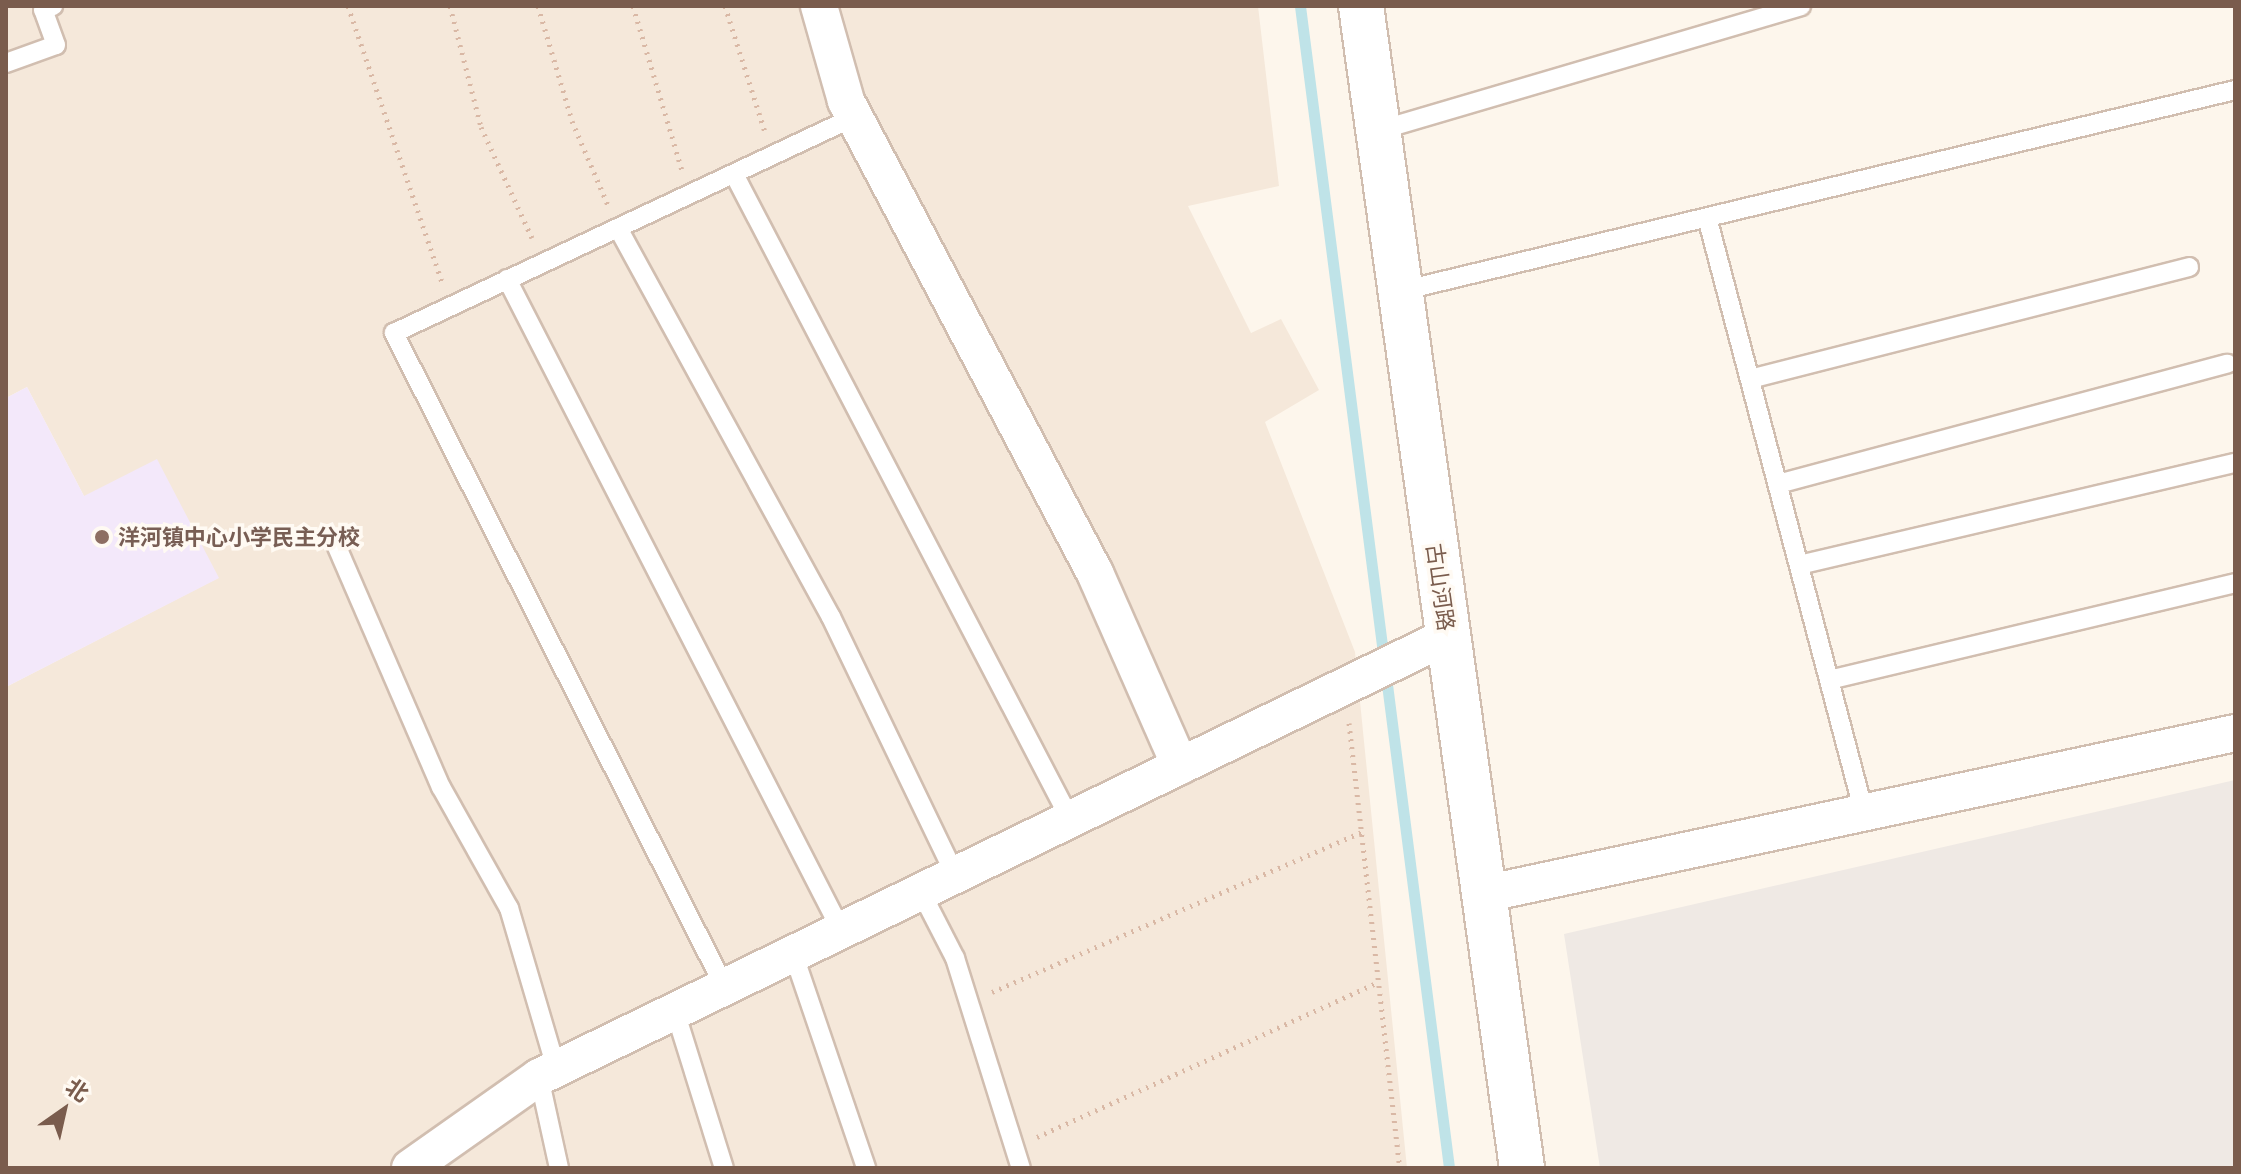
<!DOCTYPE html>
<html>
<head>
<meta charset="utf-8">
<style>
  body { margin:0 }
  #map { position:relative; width:2241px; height:1174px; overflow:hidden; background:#fdf6ec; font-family:Lato,"Noto Sans SC",sans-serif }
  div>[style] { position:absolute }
  .residential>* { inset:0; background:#f5e8da }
  .industrial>* { inset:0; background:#efe9e4 }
  .education>* { inset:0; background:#f3e8fa }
  .stream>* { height:11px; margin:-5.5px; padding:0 5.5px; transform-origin:5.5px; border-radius:5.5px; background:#bfe3e8 }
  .path>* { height:5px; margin-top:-2.5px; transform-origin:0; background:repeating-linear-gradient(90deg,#d9b8a5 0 2px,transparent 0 8px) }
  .roads { filter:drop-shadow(2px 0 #d1beb0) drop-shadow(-2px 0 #d1beb0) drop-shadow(0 2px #d1beb0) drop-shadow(0 -2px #d1beb0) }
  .service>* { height:18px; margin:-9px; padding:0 9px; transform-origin:9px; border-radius:9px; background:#fff }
  .minor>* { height:36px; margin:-18px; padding:0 18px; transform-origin:18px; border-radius:18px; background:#fff }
  .tertiary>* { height:44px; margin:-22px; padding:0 22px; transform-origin:22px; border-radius:22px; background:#fff }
  .dots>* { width:22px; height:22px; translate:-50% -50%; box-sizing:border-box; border:4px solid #fffaf3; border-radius:50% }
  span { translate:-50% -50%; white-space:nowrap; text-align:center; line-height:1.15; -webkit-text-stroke:7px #fffaf3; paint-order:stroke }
  .education-label { font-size:22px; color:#785e54; font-weight:700 }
  .left { translate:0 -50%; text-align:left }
  .street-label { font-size:22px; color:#7a5c4d }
  .frame { position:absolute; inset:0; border:8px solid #7a5c4d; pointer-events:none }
  .north { position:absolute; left:24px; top:1070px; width:80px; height:80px; -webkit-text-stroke:6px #fffaf3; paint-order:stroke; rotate:34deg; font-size:22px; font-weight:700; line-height:32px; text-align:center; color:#7a5c4d }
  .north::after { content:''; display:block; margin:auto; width:28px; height:36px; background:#7a5c4d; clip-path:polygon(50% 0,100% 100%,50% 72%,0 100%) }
</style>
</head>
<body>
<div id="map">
  <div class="residential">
    <i style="clip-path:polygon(6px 6px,1258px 6px,1279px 186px,1188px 206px,1251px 333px,1281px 319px,1319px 390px,1265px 422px,1355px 652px,1407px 1168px,6px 1168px,6px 687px,218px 578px,84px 496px,27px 387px,6px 398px)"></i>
  </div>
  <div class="industrial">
    <i style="clip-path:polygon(2235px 780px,2235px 1168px,1600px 1168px,1564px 934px)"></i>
  </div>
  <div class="education">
    <i style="clip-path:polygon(27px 387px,84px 496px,157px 459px,219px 578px,6px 687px,6px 398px)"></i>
  </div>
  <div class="stream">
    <i style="left:1300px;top:6px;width:1172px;rotate:82.69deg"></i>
  </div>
  <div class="path">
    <i style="left:348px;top:6px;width:292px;rotate:71.2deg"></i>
    <i style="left:450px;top:6px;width:125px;rotate:75.6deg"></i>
    <i style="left:481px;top:127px;width:122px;rotate:65.3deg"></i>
    <i style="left:538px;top:6px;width:120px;rotate:73.5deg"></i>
    <i style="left:572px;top:121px;width:91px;rotate:66.8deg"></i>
    <i style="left:633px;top:6px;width:171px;rotate:73.4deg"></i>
    <i style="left:725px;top:6px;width:132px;rotate:72.4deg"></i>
    <i style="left:1349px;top:723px;width:448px;rotate:83.5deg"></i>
    <i style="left:992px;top:992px;width:403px;rotate:-23.4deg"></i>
    <i style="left:1037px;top:1137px;width:375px;rotate:-24.4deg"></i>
  </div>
  <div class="roads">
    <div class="service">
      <i style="left:6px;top:63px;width:53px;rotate:-19.8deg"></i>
      <i style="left:56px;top:45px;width:37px;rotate:-110deg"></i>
      <i style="left:43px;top:10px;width:11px;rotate:-22deg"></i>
      <i style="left:1380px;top:130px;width:439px;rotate:-16.4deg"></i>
      <i style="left:734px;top:174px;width:727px;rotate:62.48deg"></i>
      <i style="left:1708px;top:221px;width:608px;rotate:75.23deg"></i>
      <i style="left:618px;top:228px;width:443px;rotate:61.3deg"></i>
      <i style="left:831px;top:617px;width:286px;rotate:64.3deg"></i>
      <i style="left:507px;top:279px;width:732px;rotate:62.84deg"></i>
      <i style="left:1401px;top:291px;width:858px;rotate:-13.55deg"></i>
      <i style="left:1750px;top:379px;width:453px;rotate:-14.3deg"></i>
      <i style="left:1778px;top:484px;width:465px;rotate:-15deg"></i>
      <i style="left:337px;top:547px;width:262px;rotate:66.6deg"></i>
      <i style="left:441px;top:787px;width:139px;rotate:60.7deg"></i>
      <i style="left:509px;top:908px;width:167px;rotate:73.6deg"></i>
      <i style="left:1799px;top:565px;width:448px;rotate:-13.2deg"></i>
      <i style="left:1829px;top:680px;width:417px;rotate:-13.4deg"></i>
      <i style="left:921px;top:892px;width:74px;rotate:62.7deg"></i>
      <i style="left:955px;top:958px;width:220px;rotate:72.6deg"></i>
      <i style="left:793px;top:953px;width:227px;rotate:71.2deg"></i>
      <i style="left:724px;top:986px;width:732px;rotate:-116.81deg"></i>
      <i style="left:394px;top:333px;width:508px;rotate:-25.15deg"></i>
      <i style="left:675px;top:1011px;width:164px;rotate:72.7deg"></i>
      <i style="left:539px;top:1077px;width:93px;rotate:77.6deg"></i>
    </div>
    <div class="minor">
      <i style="left:819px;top:6px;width:99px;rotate:74.1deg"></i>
      <i style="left:846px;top:101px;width:534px;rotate:62.19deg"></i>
      <i style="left:1095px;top:573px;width:211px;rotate:66.2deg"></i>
      <i style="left:1484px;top:894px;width:768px;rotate:-12.1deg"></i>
      <i style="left:410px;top:1168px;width:158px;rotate:-35.2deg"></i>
      <i style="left:539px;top:1077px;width:1010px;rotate:-25.88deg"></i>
    </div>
    <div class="tertiary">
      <i style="left:1361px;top:6px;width:1173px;rotate:82.11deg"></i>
    </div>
  </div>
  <div class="dots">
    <i style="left:102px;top:537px;background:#8d6e63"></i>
  </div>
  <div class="education-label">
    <span class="left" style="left:118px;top:537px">洋河镇中心小学民主分校</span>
  </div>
  <div class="street-label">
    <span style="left:1441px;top:587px;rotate:82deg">古山河路</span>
  </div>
  <div class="frame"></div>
  <div class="north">北</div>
</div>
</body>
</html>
